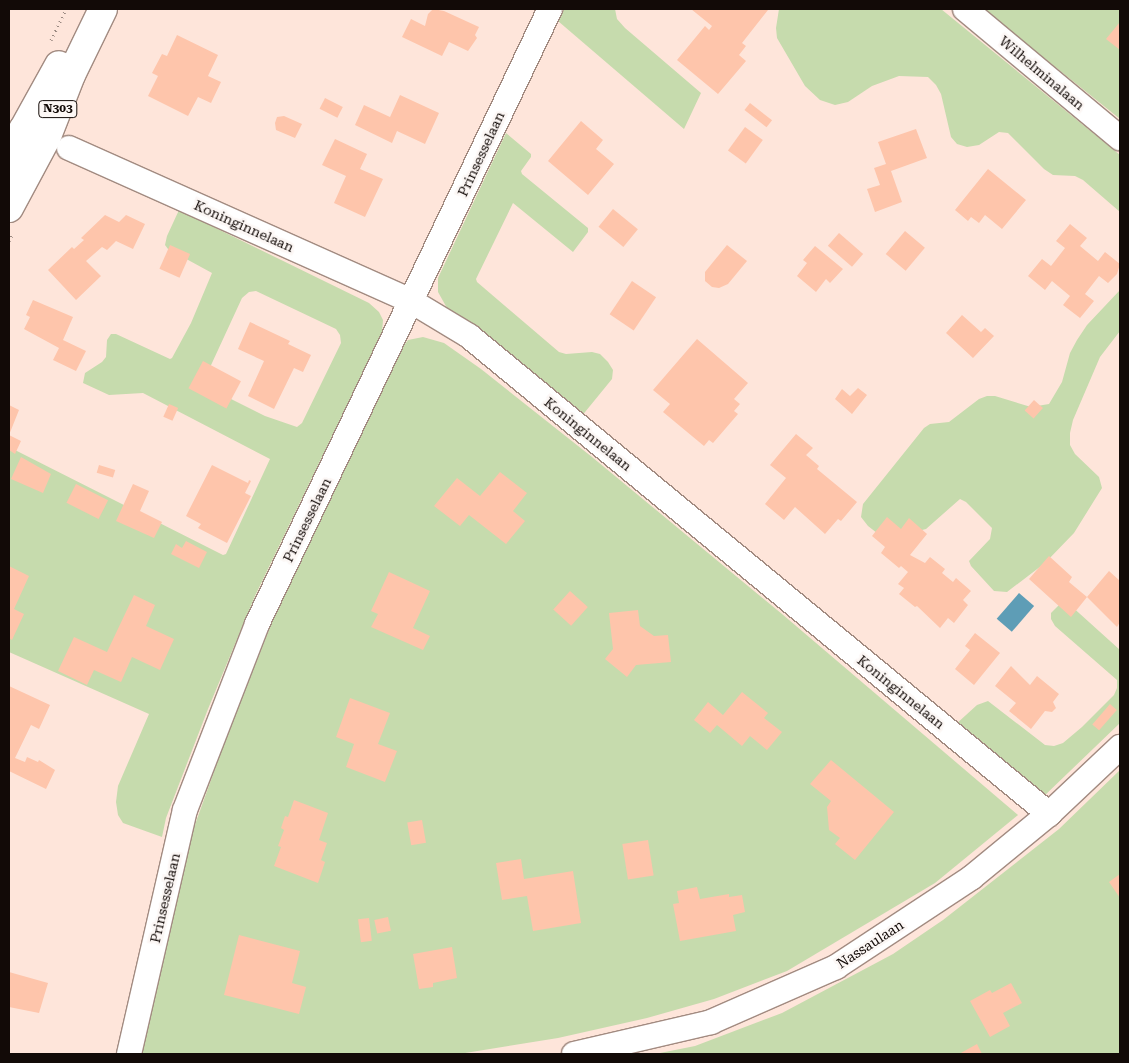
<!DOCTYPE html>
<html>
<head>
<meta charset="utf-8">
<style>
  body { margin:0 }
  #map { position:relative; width:1129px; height:1063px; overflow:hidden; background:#fee5da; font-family:"Roboto Serif",serif }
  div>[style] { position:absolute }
  .green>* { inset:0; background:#c6dbad }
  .water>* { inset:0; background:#5e9db6; transform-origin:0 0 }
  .building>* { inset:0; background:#fec5ab; transform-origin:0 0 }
  .path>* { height:3px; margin-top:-1.5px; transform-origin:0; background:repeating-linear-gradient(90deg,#998880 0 1px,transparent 0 5px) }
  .roads { filter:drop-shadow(1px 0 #a28b81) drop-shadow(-1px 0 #a28b81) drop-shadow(0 1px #a28b81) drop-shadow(0 -1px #a28b81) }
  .minor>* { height:24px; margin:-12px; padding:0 12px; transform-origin:12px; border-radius:12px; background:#fff }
  .primary>* { height:28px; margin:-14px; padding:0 14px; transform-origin:14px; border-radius:14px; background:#fff }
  span { translate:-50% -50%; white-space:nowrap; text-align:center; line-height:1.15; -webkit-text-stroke:5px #fcf7f5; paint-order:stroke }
  .shield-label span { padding:1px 4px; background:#fcf7f5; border:1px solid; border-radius:4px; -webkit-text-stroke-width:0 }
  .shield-label { font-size:12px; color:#120a07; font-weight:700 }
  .street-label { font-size:14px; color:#120a07 }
  .frame { position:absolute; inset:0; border:10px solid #120a07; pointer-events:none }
</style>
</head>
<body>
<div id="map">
  <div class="green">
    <i style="clip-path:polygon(564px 9px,615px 9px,617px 19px,625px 28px,701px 93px,684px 129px,558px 21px)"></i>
    <i style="clip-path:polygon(779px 9px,941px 9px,1120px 155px,1120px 212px,1083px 180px,1075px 176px,1053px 175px,1044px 169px,1008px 133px,999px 132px,979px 145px,967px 147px,957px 144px,951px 137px,941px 94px,936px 85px,928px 77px,899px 76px,872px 86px,848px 102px,835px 105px,820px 100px,805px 86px,777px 38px,776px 28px)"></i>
    <i style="clip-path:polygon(983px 9px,1120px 9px,1120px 119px)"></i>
    <i style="clip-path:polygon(506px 133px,531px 154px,531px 157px,521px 171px,522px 174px,588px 228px,588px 232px,573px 252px,513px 203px,476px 279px,477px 282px,559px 352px,566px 354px,592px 352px,600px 354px,608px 362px,613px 370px,612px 379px,581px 417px,447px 308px,438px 292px,438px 278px)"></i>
    <i style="clip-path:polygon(evenodd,179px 210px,369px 303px,379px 312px,383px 320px,382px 332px,255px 596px,208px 709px,166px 818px,162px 837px,123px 823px,118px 815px,116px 802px,118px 786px,149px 714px,9px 652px,9px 447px,223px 555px,226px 554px,270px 459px,143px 393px,109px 395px,83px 383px,85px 373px,102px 362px,106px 357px,107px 340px,111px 334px,116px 334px,170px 359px,172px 358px,191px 323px,212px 273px,168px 249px,165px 245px,167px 236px,179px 210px,256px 291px,336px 329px,340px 335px,341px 343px,302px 423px,297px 427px,265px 416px,209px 388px,206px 376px,242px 298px,249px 292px,256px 291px)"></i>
    <i style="clip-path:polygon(1120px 290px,1120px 331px,1100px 357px,1073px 420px,1070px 433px,1070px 445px,1075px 454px,1099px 477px,1102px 488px,1074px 533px,1045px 563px,1007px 592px,994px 591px,971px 566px,969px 561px,990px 539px,992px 528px,966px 502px,960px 499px,926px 529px,918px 531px,877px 533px,868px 526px,861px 517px,863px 504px,924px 428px,930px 424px,949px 422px,979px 399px,987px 396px,995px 396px,1031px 407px,1049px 404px,1062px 382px,1070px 353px,1077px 340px,1087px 325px)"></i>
    <i style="clip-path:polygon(423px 337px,444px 343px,481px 369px,592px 457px,782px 614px,1018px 815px,935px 883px,787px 971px,714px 999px,647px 1018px,558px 1038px,459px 1054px,138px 1054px,182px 861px,221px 752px,283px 594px,399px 352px,408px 340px)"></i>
    <i style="clip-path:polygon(1069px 604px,1120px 650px,1120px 723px,1042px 798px,955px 725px,977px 705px,988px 701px,1045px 745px,1054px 746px,1063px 743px,1082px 727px,1114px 695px,1117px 688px,1117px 680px,1055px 626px,1051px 619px,1051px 613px,1059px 605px)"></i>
    <i style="clip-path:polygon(1120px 770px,1120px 1054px,655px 1054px,695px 1046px,782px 1013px,893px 954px,943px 920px,1059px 829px)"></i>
  </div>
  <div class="water">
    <i style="left:1019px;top:593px;width:20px;height:34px;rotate:41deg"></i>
  </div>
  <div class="building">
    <i style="clip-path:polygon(433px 9px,444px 11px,479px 27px,475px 35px,477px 38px,468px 51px,449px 42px,442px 56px,402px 37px,411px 19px,425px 26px,428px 14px)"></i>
    <i style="clip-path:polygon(691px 9px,768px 10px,742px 43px,746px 46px,739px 55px,746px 61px,718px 94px,677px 60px,705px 26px,709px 30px,712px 26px)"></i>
    <i style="clip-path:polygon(1120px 22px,1120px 50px,1106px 39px)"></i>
    <i style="clip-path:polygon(177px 35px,218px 55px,208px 76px,221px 82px,211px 103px,198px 97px,188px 116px,148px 96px,158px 76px,152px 73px,162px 54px,167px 56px)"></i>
    <i style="clip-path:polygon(400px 95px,439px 113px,425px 144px,397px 131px,392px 143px,355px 125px,364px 105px,390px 117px)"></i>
    <i style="left:325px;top:98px;width:20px;height:12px;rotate:27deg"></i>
    <i style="left:750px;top:103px;width:28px;height:9px;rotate:38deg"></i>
    <i style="clip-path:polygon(284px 116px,302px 124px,295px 138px,276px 130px,275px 123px,277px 117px)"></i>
    <i style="clip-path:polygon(581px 121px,603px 140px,596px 149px,614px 164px,588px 195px,548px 161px)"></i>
    <i style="left:745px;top:127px;width:22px;height:29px;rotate:36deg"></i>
    <i style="clip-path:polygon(916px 129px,927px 158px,891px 171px,902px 202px,875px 212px,867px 189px,880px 185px,874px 168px,886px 164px,878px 142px)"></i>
    <i style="clip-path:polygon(335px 139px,367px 154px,360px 169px,383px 179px,365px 217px,334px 203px,346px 176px,322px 165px)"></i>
    <i style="clip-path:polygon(988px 169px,1026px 200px,1002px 229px,985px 215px,979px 223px,971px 217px,968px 221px,955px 210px)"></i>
    <i style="left:613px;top:209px;width:32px;height:23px;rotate:39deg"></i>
    <i style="clip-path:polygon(105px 215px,119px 222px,126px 215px,145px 224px,133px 249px,116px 241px,107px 250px,102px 247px,86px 261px,101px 276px,76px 300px,48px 270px,72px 247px,74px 249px,84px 240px,81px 238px)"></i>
    <i style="clip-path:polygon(1070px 224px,1087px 238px,1080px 246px,1098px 261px,1105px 252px,1120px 264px,1117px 274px,1108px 283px,1099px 276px,1085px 294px,1094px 301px,1080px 318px,1063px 305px,1070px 296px,1052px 281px,1045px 290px,1028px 276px,1042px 259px,1051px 266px,1065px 248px,1056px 241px)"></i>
    <i style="left:905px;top:231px;width:26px;height:30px;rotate:40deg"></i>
    <i style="left:839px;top:233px;width:32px;height:17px;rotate:41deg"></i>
    <i style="left:170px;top:245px;width:22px;height:26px;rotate:24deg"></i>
    <i style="clip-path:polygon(727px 245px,747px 261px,728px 284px,719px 288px,712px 287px,705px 281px,705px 272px)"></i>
    <i style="clip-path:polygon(815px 246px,843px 269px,830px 283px,826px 279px,816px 292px,797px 276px,807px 263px,803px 260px)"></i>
    <i style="left:632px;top:281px;width:29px;height:40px;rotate:34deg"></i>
    <i style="clip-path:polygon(33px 300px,73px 317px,63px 340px,86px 351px,76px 371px,53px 360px,59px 348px,24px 329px,30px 317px,26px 315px)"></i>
    <i style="clip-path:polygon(962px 315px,981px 332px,985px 328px,994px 336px,973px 358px,946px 333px)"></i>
    <i style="clip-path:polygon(250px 322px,290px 341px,288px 344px,311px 355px,303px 372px,294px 368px,274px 409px,248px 396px,264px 361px,238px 349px)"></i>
    <i style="clip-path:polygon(697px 339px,748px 383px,734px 399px,740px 404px,734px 411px,738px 414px,713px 443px,709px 440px,704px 446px,663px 412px,670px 404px,653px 390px)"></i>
    <i style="left:203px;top:361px;width:43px;height:31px;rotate:28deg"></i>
    <i style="clip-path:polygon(858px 388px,867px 395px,852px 414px,835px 399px,842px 389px,850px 396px)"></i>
    <i style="left:1034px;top:400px;width:12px;height:14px;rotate:42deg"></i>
    <i style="left:169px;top:404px;width:10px;height:14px;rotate:24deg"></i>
    <i style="clip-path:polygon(9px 405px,19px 410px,9px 435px,21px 441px,15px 454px,9px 450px)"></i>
    <i style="clip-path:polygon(796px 434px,813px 448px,806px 455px,819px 466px,817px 469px,857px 502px,841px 521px,838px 519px,825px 534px,795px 507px,784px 520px,765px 504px,786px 478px,770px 465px)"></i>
    <i style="clip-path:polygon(21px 457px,51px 474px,43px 493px,11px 479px)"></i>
    <i style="left:99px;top:465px;width:17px;height:8px;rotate:17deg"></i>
    <i style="clip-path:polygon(212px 465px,248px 483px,249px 480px,251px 481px,245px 493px,251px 496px,227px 543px,198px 528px,201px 524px,186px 516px)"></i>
    <i style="clip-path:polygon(500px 472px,527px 493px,513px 511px,525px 521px,506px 544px,469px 515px,460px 526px,434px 506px,457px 478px,480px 496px)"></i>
    <i style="left:76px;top:484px;width:36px;height:21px;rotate:27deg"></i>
    <i style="clip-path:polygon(133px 484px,149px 491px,140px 511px,162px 522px,154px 538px,116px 521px)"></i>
    <i style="clip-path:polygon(887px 517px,901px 529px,909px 518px,927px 534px,910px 555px,925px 563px,930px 557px,945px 569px,942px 573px,953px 582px,956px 578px,971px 591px,963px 600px,968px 605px,954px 623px,948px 618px,940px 628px,917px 606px,915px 607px,899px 594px,904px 588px,898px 584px,908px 572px,901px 566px,899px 568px,881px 553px,885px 547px,872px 536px)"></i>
    <i style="clip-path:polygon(186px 541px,207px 552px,199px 568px,171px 554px,176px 544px,182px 548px)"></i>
    <i style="clip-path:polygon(1049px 556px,1072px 577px,1069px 582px,1087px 597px,1071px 617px,1029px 579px)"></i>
    <i style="clip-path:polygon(9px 566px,29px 576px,14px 609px,24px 614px,12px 640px,9px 638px)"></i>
    <i style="clip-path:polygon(1109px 571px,1120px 581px,1120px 622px,1117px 627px,1087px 597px)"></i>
    <i style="clip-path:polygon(389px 572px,430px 591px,413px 628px,430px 636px,423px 650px,371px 627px,378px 614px,371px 611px)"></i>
    <i style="left:570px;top:591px;width:24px;height:25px;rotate:42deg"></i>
    <i style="clip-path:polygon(134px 595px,155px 605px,146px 626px,174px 639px,160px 670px,132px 657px,121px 682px,94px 670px,87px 685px,58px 671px,74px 637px,107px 652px)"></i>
    <i style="clip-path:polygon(638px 610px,640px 626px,654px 636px,668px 635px,671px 662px,636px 665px,627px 677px,605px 659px,613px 649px,609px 613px)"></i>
    <i style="clip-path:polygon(975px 633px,1000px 653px,974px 685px,955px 669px,970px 650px,965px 646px)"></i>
    <i style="clip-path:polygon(1011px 666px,1030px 685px,1037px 676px,1059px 694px,1053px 702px,1056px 708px,1052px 712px,1045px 711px,1031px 729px,1009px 711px,1016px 703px,995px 686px)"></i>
    <i style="clip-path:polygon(9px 686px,50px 705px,39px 729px,31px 725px,15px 758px,25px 762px,27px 757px,38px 762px,39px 760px,55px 770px,46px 789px,9px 771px)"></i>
    <i style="clip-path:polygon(742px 692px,768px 713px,764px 718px,782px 732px,767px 750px,750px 736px,742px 746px,717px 725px,710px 733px,694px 720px,708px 702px,723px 715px)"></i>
    <i style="clip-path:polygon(350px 698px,390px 713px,378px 744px,397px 751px,385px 782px,346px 767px,354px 744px,336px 737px)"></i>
    <i style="left:1110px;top:704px;width:9px;height:27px;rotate:41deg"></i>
    <i style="clip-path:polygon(831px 760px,894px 812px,855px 860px,835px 844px,840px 838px,829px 830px,827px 807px,831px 801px,810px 784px)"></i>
    <i style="clip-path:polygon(294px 800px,328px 813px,319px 840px,327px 843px,321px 860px,325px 862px,318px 883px,274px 866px,281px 847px,278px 846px,284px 830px,281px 828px,285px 816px,288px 817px)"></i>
    <i style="left:422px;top:820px;width:23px;height:15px;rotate:80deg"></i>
    <i style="left:648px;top:840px;width:36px;height:26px;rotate:81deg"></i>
    <i style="clip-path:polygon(521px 859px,524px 879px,573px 871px,581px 923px,533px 931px,527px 896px,502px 900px,496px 863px)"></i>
    <i style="clip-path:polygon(1120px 874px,1120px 898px,1109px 882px)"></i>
    <i style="clip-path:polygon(697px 887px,700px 899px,729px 894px,729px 897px,742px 895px,745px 912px,733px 915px,736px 931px,680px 941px,673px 904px,679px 903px,677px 891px)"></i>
    <i style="left:388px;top:917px;width:14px;height:14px;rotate:78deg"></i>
    <i style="left:369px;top:918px;width:23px;height:11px;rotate:83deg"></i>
    <i style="clip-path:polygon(239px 935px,300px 951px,292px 983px,306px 987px,299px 1014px,224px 995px)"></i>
    <i style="clip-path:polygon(452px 947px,457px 978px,433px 983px,433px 987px,419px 989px,413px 954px)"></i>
    <i style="clip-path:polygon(9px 972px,48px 983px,39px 1013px,9px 1007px)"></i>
    <i style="clip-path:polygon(1011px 983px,1022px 1003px,1003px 1013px,1010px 1026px,990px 1037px,970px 1001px,990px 990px,992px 993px)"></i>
    <i style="clip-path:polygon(977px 1044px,982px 1054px,959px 1054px)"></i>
  </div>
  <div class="path">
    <i style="left:51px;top:40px;width:34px;rotate:-64deg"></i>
    <i style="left:9px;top:241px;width:9px;rotate:-63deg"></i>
  </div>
  <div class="roads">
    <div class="minor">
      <i style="left:965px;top:9px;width:202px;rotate:39.8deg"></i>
      <i style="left:69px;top:148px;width:375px;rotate:24.1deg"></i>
      <i style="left:411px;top:301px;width:68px;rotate:31.1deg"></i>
      <i style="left:469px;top:336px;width:752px;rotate:39.49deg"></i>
      <i style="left:129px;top:1054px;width:250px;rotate:-77.1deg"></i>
      <i style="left:185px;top:810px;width:199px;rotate:-68.8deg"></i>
      <i style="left:257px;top:624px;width:681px;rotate:-64.53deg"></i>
      <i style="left:574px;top:1054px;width:141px;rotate:-13.1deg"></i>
      <i style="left:711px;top:1022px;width:137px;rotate:-23.7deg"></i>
      <i style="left:836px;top:967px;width:162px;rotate:-33.4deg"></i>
      <i style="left:971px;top:878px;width:101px;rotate:-39.4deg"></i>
      <i style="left:1049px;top:814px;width:98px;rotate:-43.3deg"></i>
    </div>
    <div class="primary">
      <i style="left:9px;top:164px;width:37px;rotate:-68deg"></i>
      <i style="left:23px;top:130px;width:74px;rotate:-61deg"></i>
      <i style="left:9px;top:208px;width:78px;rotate:-61.8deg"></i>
      <i style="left:46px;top:139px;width:69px;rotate:-68.7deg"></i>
      <i style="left:71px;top:75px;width:73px;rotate:-64.1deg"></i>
    </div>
  </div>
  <div class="shield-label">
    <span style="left:58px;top:109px">N303</span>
  </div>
  <div class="street-label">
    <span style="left:1042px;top:73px;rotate:40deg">Wilhelminalaan</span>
    <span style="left:481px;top:154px;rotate:-65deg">Prinsesselaan</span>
    <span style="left:244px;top:226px;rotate:24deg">Koninginnelaan</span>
    <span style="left:588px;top:434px;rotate:39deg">Koninginnelaan</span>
    <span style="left:307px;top:520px;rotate:-64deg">Prinsesselaan</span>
    <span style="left:901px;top:692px;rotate:39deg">Koninginnelaan</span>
    <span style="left:165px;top:898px;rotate:-77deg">Prinsesselaan</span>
    <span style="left:870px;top:944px;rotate:-33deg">Nassaulaan</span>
  </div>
  <div class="frame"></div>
</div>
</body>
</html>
